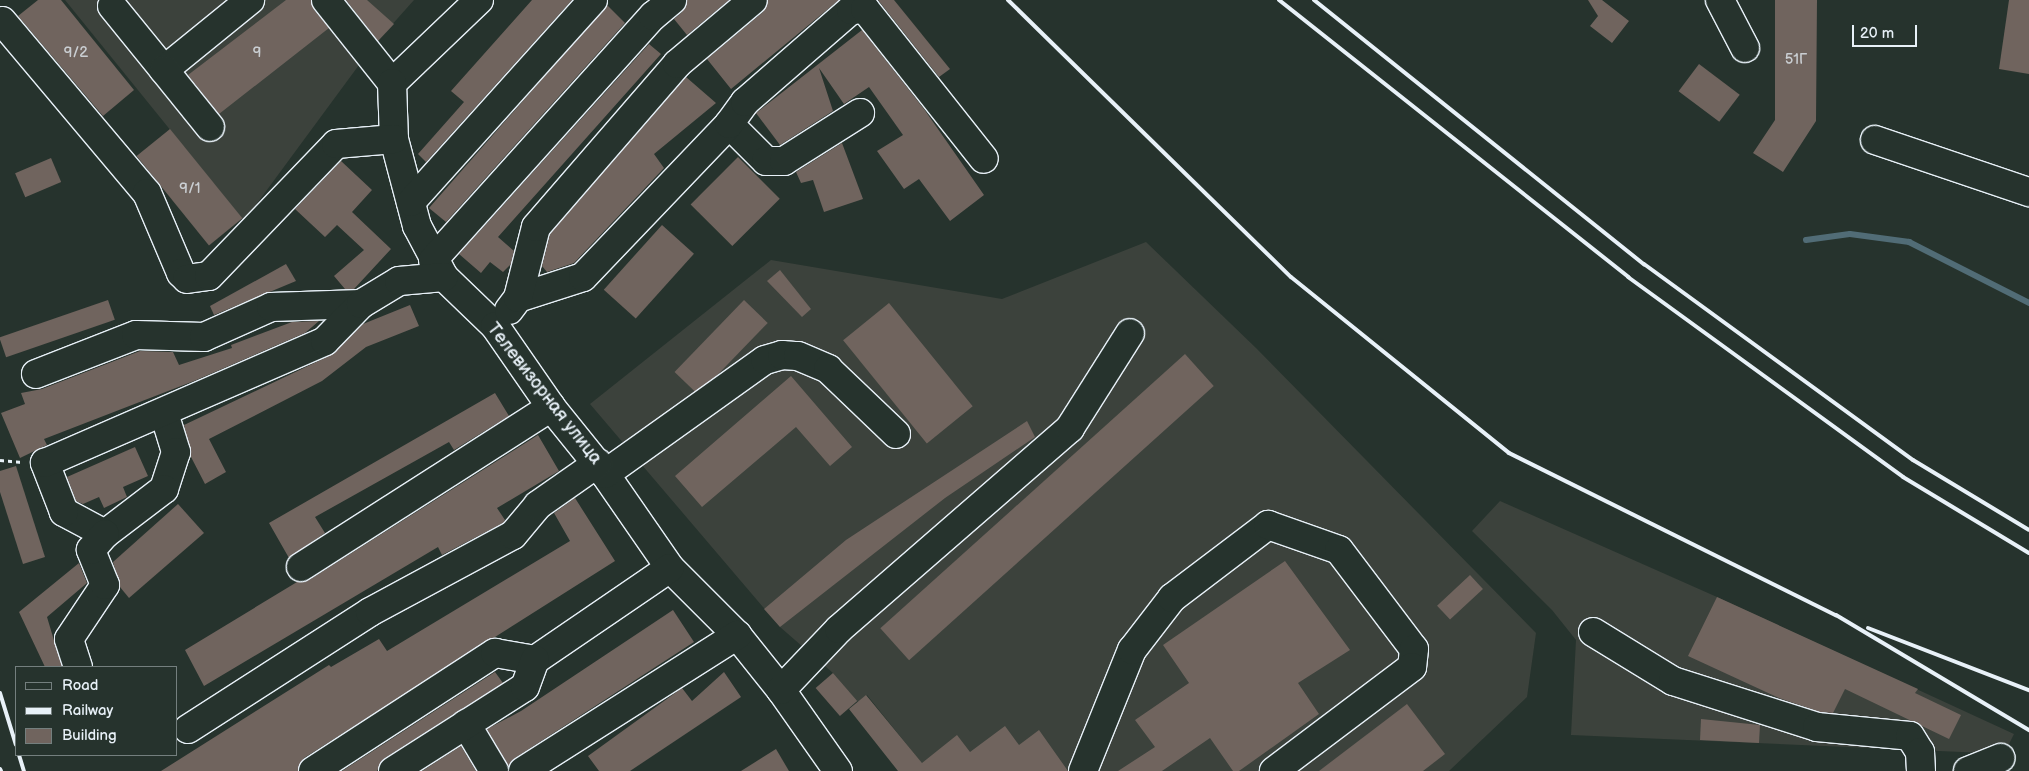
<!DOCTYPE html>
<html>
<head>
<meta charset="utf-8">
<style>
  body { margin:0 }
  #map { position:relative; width:2029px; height:771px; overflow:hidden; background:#26332d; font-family:"Balsamiq Sans",sans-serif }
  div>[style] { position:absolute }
  .built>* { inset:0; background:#3c423c }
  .stream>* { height:6px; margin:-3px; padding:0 3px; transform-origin:3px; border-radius:3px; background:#516c76 }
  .building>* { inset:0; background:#70645e; transform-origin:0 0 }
  .path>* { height:3px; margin-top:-1.5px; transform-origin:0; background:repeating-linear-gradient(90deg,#e8f1f8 0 4px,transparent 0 8px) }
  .roads { filter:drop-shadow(1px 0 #e8f1f8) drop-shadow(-1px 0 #e8f1f8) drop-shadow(0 1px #e8f1f8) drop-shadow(0 -1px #e8f1f8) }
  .minor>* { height:28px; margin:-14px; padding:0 14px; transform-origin:14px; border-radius:14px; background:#26332d }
  .rail>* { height:4px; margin:-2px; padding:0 2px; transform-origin:2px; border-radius:2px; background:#e8f1f8 }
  span { translate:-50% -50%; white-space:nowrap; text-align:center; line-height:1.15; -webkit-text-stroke:4.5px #26332d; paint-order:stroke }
  .number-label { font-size:15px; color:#caced2 }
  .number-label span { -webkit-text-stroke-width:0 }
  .street-label { font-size:18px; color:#e8f1f8 }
  .legend { position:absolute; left:15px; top:666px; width:162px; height:90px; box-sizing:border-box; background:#26332d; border:1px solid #747f7e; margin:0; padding:6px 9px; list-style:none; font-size:15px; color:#e8f1f8 }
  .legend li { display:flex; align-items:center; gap:10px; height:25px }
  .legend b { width:25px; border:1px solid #747f7e }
  .scale { position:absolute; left:1852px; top:25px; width:65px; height:22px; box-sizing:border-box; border:2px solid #e8f1f8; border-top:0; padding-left:6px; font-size:15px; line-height:18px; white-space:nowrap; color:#e8f1f8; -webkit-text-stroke:4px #26332d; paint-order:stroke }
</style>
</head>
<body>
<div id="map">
  <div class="built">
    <i style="clip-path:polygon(65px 0,414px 0,373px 46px,244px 221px)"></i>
    <i style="clip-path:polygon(1146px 242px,1256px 348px,1536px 633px,1527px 697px,1449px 771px,928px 771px,867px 695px,858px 702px,833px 673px,780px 627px,590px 404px,771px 260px,1002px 299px)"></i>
    <i style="clip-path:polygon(1500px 501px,1717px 597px,2014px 734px,2006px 750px,1985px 753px,1571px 735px,1576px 640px,1552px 610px,1472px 531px)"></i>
  </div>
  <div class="stream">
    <i style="left:1806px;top:240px;width:44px;rotate:-7.8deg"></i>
    <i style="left:1850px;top:234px;width:60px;rotate:7.7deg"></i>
    <i style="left:1909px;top:242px;width:135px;rotate:26.9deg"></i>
  </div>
  <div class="building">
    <i style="clip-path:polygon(38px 0,61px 0,134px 90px,103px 116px,18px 16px)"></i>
    <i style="clip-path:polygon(286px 0,311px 0,314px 10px,329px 28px,219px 114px,188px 75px)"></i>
    <i style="clip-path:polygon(346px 0,367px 0,394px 24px,378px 41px)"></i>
    <i style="clip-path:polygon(532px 0,572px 0,426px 162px,418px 154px,464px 102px,451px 91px)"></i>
    <i style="clip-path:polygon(687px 0,729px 0,687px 35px,674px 19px,682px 12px)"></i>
    <i style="clip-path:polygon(768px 0,839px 0,731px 89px,707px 59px,763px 12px)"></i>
    <i style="clip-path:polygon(878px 0,894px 0,950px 69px,939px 77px)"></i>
    <i style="clip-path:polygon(1588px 0,1602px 0,1629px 21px,1612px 43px,1590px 26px,1598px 16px)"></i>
    <i style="clip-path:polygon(1775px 0,1817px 0,1816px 121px,1783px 172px,1753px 153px,1775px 120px)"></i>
    <i style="clip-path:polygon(2009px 0,2029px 0,2029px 74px,1999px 69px)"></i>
    <i style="clip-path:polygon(607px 5px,625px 23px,446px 222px,429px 208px)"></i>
    <i style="clip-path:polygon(862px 30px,924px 109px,984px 195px,950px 221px,919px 179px,904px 189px,877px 151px,903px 135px,869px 87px,844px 104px,819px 68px,833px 111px,780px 145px,756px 113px)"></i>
    <i style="clip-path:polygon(649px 44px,661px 54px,498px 237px,514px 251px,511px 264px,503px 272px,490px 262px,481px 273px,459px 254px)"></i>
    <i style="left:1699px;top:64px;width:51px;height:34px;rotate:37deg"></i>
    <i style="clip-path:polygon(686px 77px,716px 103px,654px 154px,664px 168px,574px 263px,547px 272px,542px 266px,550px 234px)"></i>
    <i style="left:170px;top:129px;width:115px;height:43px;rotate:51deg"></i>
    <i style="clip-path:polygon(842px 143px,863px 199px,824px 212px,813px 180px,801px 183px,796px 172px)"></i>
    <i style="left:738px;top:157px;width:59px;height:67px;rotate:45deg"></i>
    <i style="left:51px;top:158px;width:26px;height:39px;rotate:67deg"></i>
    <i style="clip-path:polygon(341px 161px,372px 190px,352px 212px,391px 249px,354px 289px,345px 289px,334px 276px,364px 250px,337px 225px,325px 237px,295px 209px)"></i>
    <i style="left:662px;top:225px;width:43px;height:87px;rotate:42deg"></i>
    <i style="clip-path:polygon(286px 264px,296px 281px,214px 315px,210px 306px)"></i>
    <i style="clip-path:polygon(780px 270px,811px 309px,802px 317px,767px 281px)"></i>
    <i style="left:108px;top:300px;width:21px;height:115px;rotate:71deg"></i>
    <i style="left:744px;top:300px;width:33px;height:100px;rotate:44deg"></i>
    <i style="left:889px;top:303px;width:133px;height:59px;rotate:51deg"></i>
    <i style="clip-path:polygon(410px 305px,419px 326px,366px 347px,322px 381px,209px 439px,226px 472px,205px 484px,191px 457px,184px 425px,331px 355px,363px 324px)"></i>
    <i style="clip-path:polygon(319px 321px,305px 333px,194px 381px,44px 439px,47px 445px,20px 458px,1px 413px,25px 404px,21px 393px,42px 389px,140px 351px,173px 352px,179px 365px,232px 348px,231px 345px,292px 322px)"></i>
    <i style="left:1185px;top:354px;width:43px;height:410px;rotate:48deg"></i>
    <i style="clip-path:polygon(791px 376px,852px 447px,830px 466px,796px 427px,702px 507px,675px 476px)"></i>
    <i style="clip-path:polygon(495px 393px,509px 416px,454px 450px,449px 442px,315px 517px,325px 533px,289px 558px,269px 523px)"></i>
    <i style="clip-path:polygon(1027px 421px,1035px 437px,945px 498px,780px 627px,764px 609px,846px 540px)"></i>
    <i style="clip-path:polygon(538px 435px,559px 471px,497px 508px,505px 520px,503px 523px,442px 555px,438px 547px,204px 686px,185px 650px,297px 582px,309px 580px)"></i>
    <i style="clip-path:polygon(135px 447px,148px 476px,123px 487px,127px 497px,104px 508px,99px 497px,83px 504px,76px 501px,67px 477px)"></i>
    <i style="clip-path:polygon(16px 466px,45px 557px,23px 564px,0 492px,0 471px)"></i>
    <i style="clip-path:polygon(575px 498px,615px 561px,304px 758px,298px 771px,161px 771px,329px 665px,331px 667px,379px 639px,387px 651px,570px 541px,554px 513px)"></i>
    <i style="clip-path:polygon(178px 504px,204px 533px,129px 598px,120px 587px,113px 562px)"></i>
    <i style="clip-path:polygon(1285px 561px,1350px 650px,1298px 683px,1319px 714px,1239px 771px,1233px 771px,1210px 738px,1162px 771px,1118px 771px,1155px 747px,1135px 720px,1189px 683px,1163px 645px)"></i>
    <i style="clip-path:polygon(79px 563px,87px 583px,47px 617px,62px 667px,45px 667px,19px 612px)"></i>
    <i style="left:1470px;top:575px;width:19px;height:45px;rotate:47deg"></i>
    <i style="clip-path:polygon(1717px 597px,1918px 689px,1915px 693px,1961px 715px,1949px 739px,1845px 689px,1833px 713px,1820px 712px,1779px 698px,1688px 656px)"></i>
    <i style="clip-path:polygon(673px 610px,694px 642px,515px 758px,508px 766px,487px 729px,521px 711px)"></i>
    <i style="clip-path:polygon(495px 672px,503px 683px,385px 758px,377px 771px,342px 771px)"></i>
    <i style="clip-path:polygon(724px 672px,741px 697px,630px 771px,599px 771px,588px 756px,682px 688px,692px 701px)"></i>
    <i style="left:833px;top:673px;width:37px;height:23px;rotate:49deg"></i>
    <i style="clip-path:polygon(866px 695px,922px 763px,957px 735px,970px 752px,1005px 726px,1019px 745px,1039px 730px,1068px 771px,898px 771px,849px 709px)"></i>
    <i style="clip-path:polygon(1407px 704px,1445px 754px,1423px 771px,1319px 771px)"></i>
    <i style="clip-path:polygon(1701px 719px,1760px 725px,1759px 743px,1700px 740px)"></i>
    <i style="clip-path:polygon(461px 746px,476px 771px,422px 771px)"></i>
    <i style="clip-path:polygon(776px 749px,789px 771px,741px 771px)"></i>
  </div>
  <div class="path">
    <i style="left:0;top:460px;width:22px;rotate:5deg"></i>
  </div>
  <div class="roads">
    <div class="minor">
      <i style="left:326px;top:0;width:106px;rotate:51.5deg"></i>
      <i style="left:479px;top:0;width:120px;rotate:136.3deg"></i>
      <i style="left:392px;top:83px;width:56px;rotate:88deg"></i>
      <i style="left:394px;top:139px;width:90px;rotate:75.2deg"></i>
      <i style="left:417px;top:226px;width:58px;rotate:62.1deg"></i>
      <i style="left:444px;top:277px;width:71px;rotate:43.9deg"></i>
      <i style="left:495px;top:326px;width:98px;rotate:55.3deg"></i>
      <i style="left:551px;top:407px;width:86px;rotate:51.1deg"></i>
      <i style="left:605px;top:474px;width:114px;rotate:55.3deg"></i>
      <i style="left:670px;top:568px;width:95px;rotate:45deg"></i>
      <i style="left:737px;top:635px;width:70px;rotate:51.3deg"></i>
      <i style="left:781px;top:690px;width:99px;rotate:54.9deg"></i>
      <i style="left:1720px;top:0;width:54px;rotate:62.5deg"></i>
      <i style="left:112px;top:6px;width:82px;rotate:50.9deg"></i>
      <i style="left:164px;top:70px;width:111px;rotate:-39.1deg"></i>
      <i style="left:2px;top:21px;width:225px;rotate:49.9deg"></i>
      <i style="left:147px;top:193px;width:87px;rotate:67deg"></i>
      <i style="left:181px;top:273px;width:8px;rotate:45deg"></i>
      <i style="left:187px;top:279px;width:22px;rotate:-8deg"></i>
      <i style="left:209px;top:276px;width:183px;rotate:-46.1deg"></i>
      <i style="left:336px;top:144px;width:58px;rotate:-4.9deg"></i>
      <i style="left:164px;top:70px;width:73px;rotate:51.1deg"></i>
      <i style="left:729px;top:124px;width:52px;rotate:45deg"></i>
      <i style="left:766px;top:161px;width:18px"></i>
      <i style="left:784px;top:161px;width:90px;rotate:-32.3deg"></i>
      <i style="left:1875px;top:140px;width:163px;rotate:18.7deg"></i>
      <i style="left:411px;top:202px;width:272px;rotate:-48deg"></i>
      <i style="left:433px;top:260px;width:329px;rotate:-48deg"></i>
      <i style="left:653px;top:16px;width:25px;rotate:-40deg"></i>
      <i style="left:518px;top:298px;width:68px;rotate:-17.9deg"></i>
      <i style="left:583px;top:277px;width:211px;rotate:-46.3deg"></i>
      <i style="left:729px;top:124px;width:27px;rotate:-54deg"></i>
      <i style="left:745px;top:102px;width:140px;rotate:-41deg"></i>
      <i style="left:851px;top:10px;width:14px;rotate:-4deg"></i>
      <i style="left:865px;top:9px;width:191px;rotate:51.6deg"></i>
      <i style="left:509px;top:310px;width:15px;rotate:-53deg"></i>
      <i style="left:518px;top:298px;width:73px;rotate:-75.8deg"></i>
      <i style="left:536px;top:227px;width:216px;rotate:-49.1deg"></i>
      <i style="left:677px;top:64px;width:99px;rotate:-40.1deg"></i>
      <i style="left:36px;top:374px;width:107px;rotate:-21.3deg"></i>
      <i style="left:136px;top:335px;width:68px;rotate:1.7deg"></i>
      <i style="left:204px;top:337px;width:73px;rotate:-24.1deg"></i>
      <i style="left:271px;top:307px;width:90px;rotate:-1.9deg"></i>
      <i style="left:164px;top:413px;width:41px;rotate:72.9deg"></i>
      <i style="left:176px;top:452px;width:39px;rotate:108deg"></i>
      <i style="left:164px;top:489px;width:74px;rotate:142.7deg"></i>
      <i style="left:105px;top:534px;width:47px;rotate:-151.8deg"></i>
      <i style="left:64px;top:512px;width:53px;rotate:-111.2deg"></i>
      <i style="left:45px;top:463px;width:305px;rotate:-23.5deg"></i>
      <i style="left:325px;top:341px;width:52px;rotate:-45.8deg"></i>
      <i style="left:361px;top:304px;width:44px;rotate:-31.2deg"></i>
      <i style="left:399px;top:281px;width:45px;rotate:-5.1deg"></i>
      <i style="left:605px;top:474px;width:196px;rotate:-35.5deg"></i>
      <i style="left:765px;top:360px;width:18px;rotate:-16deg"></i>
      <i style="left:782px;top:355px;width:16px;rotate:4deg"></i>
      <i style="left:798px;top:356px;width:33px;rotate:23deg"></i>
      <i style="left:828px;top:369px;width:94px;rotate:43.7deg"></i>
      <i style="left:301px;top:567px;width:297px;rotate:-32.6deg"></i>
      <i style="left:1593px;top:632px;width:94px;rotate:31.5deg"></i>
      <i style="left:1673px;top:681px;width:151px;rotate:17.7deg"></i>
      <i style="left:1817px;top:727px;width:93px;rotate:5.5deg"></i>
      <i style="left:1910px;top:736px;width:19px;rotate:58deg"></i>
      <i style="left:1920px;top:752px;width:19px;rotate:87deg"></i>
      <i style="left:78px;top:667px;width:29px;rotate:-108deg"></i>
      <i style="left:69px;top:639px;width:65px;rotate:-56.3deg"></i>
      <i style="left:105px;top:585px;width:38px;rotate:-112deg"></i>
      <i style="left:91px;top:550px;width:21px;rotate:-49deg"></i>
      <i style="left:781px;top:690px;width:84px;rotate:-46.4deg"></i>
      <i style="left:839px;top:629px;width:306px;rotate:-41deg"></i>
      <i style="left:1070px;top:428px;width:112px;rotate:-57.7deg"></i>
      <i style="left:466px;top:724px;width:55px;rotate:59.2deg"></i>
      <i style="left:188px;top:729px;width:216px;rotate:-32.7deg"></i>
      <i style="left:370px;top:612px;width:162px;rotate:-28.3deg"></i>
      <i style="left:513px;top:535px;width:39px;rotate:-50deg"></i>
      <i style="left:538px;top:505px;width:73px;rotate:-35deg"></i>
      <i style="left:313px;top:771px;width:217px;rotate:-33deg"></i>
      <i style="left:495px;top:653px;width:41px;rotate:9.9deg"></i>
      <i style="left:535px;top:660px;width:163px;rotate:-34.3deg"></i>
      <i style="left:393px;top:771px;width:156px;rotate:-32.5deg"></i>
      <i style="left:525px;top:687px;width:29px;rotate:-70deg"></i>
      <i style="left:523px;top:771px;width:254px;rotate:-32.4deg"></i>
      <i style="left:1083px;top:771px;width:131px;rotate:-68deg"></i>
      <i style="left:1132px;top:650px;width:66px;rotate:-52.4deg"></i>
      <i style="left:1172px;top:598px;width:121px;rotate:-37.2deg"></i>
      <i style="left:1268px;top:525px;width:75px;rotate:19.4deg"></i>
      <i style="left:1339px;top:550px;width:124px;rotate:52.9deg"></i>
      <i style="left:1414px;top:649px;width:18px;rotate:96deg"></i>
      <i style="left:1412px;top:667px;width:173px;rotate:143deg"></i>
      <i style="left:1968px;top:771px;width:35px;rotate:-22deg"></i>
    </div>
  </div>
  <div class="rail">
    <i style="left:1008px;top:0;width:396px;rotate:44.4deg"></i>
    <i style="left:1291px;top:277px;width:280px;rotate:38.9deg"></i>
    <i style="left:1509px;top:453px;width:365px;rotate:26.4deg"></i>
    <i style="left:1836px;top:615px;width:225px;rotate:30.8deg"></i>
    <i style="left:1279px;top:0;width:446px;rotate:38.4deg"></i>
    <i style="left:1628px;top:277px;width:340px;rotate:36deg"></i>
    <i style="left:1903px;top:477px;width:147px;rotate:31.1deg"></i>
    <i style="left:1314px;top:0;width:423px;rotate:38.7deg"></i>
    <i style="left:1644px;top:264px;width:333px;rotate:36.1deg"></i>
    <i style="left:1913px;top:460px;width:135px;rotate:31.1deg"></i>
    <i style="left:1868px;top:628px;width:173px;rotate:21.1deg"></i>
    <i style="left:0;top:693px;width:54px;rotate:72.9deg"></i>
    <i style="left:19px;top:755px;width:17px;rotate:73deg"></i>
    <i style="left:0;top:769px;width:2px;rotate:63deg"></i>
  </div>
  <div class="number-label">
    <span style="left:76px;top:53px">9/2</span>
    <span style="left:257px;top:53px">9</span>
    <span style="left:1796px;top:60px">51Г</span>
    <span style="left:190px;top:189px">9/1</span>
  </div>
  <div class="street-label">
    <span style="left:544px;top:394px;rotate:52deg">Телевизорная улица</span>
  </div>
  <ul class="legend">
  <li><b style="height:6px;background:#26332d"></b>Road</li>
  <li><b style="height:6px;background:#e8f1f8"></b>Railway</li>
  <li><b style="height:14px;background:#70645e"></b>Building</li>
  </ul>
  <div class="scale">20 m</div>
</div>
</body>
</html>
